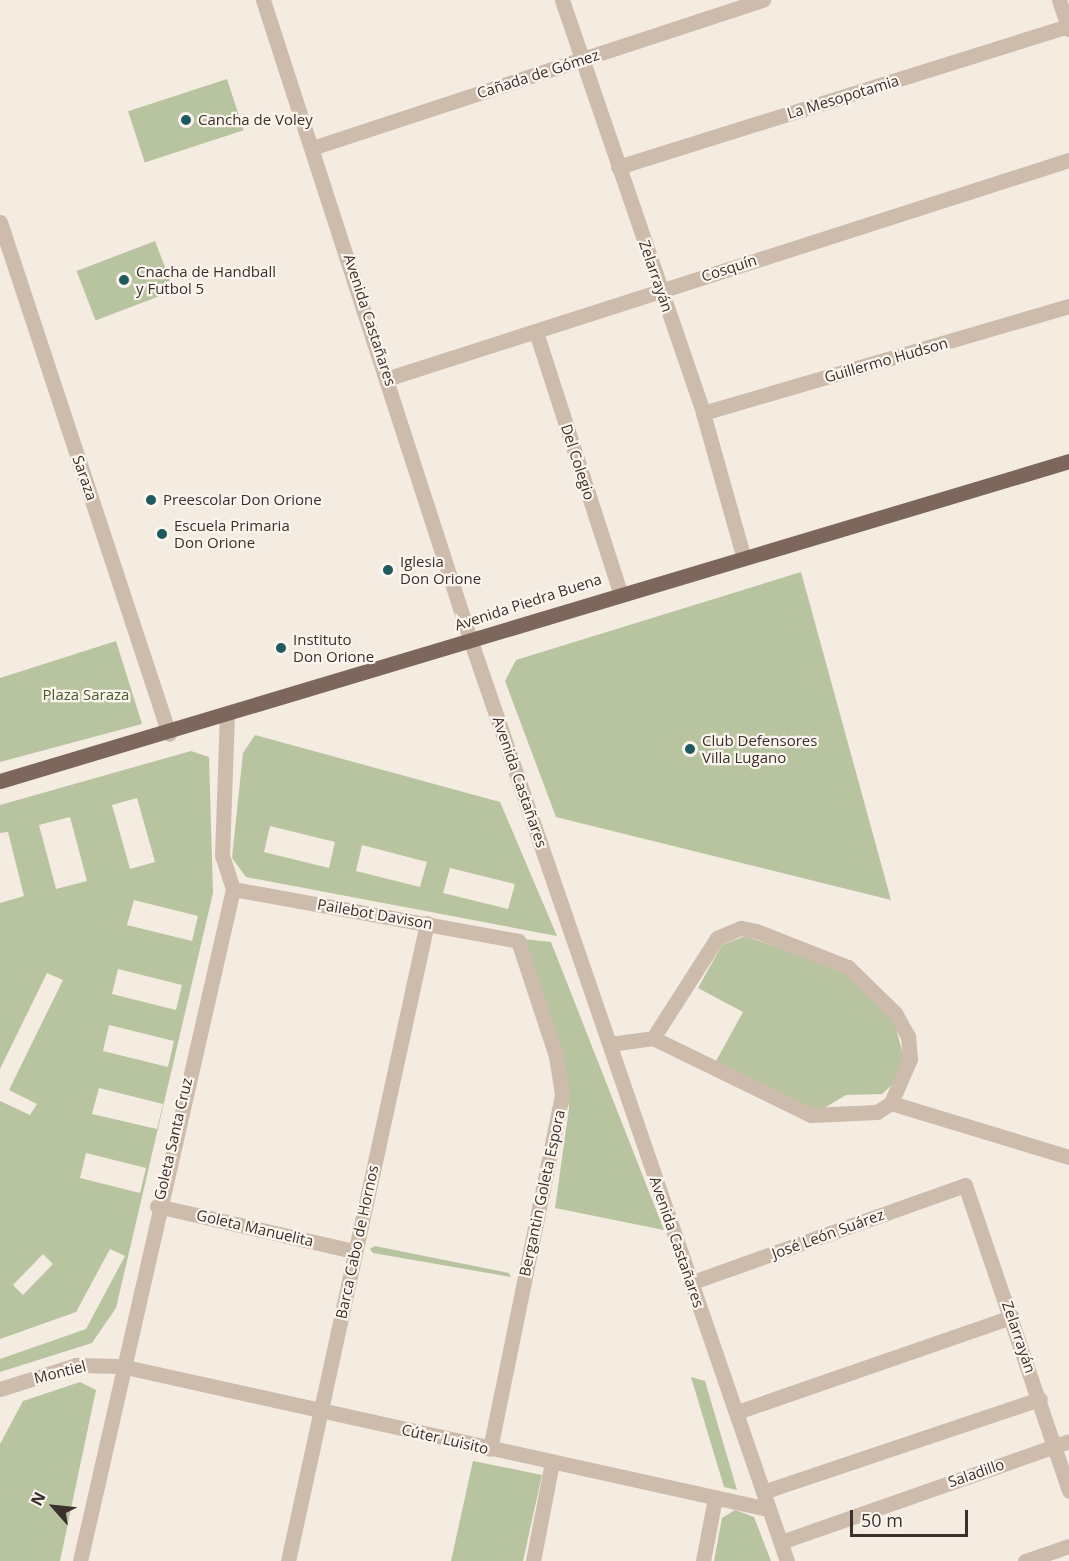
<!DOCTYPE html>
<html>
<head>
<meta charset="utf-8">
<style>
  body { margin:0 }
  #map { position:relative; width:1069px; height:1561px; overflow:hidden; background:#f4ebe1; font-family:"Open Sans",sans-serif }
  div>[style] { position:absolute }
  .green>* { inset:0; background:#b8c4a0; transform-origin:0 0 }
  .minor>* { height:15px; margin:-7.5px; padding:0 7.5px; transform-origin:7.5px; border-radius:7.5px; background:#cdbbac }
  .major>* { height:15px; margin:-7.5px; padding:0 7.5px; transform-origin:7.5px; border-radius:7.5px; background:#7d675c }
  .dots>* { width:16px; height:16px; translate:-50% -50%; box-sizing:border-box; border:3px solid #fbf5ee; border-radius:50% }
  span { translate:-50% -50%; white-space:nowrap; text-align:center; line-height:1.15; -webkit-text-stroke:4.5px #fbf5ee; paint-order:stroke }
  .street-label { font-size:15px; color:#3b302b }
  .poi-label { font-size:15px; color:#3b302b }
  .left { translate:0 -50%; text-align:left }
  .park-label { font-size:15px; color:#4a5a2e }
  .north { position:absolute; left:24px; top:1477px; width:60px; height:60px; -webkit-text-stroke:4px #fbf5ee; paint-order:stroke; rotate:297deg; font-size:16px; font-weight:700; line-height:24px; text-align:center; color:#3b302b }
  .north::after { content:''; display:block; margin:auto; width:21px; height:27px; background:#3b302b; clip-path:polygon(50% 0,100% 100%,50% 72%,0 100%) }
  .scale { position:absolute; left:850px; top:1510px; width:118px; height:27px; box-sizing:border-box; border:3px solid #3b302b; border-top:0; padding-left:8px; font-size:18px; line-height:21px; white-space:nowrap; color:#3b302b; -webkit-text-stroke:4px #fbf5ee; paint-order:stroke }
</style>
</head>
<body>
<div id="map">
  <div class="green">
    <i style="left:227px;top:79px;width:54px;height:104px;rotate:72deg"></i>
    <i style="left:155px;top:241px;width:53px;height:84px;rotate:69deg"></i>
    <i style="clip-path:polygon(801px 572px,891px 900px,556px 817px,505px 681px,516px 660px)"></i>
    <i style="clip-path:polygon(116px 641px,142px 724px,0 762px,0 678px)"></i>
    <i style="clip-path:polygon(evenodd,255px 735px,500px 802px,557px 936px,246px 877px,232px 858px,243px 753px,255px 735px,270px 826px,335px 842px,329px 868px,264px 852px,270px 826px,255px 735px,362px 845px,427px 862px,420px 887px,356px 871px,362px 845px,255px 735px,450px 868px,515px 884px,508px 909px,443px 893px,450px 868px)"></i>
    <i style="clip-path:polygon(evenodd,191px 751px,209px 757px,213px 893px,116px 1308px,92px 1343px,0 1372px,0 1359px,86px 1329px,125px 1256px,110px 1249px,76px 1312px,0 1339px,0 1101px,30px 1115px,37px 1104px,9px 1090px,63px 980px,47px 973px,0 1069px,0 903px,24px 896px,8px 832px,0 833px,0 805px,191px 751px,137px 798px,155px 862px,130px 869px,112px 805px,137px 798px,191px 751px,70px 817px,87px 881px,56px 889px,39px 825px,70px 817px,191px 751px,134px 900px,198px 916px,192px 941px,127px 925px,134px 900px,191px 751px,118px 969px,182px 985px,176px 1010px,112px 994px,118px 969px,191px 751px,109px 1025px,174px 1041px,168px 1067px,103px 1051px,109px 1025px,191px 751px,99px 1088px,163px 1104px,157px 1129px,92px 1114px,99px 1088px,191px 751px,86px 1153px,146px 1168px,140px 1193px,80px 1178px,86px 1153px,191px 751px,43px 1254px,53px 1264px,23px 1295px,13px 1285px,43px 1254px)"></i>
    <i style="clip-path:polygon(745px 936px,846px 972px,893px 1018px,904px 1058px,896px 1081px,882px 1094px,846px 1095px,821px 1110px,805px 1107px,716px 1061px,743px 1012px,698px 988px,722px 945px)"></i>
    <i style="clip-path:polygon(524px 939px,551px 942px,664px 1230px,555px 1208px,569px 1108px,561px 1057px)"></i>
    <i style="clip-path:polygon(375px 1246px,509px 1273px,511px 1277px,373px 1253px,370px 1249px)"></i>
    <i style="clip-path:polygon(691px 1377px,705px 1381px,737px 1490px,724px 1487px)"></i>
    <i style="clip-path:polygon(80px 1382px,96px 1390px,60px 1561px,0 1561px,0 1444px,23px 1401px)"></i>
    <i style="clip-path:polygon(473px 1461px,542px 1475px,523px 1561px,451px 1561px)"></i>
    <i style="clip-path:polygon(735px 1510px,754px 1517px,771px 1561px,714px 1561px,722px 1518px)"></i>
  </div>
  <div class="minor">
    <i style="left:263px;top:0;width:672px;rotate:72.05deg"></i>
    <i style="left:470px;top:639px;width:975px;rotate:71.03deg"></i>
    <i style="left:562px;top:0;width:436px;rotate:71.1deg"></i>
    <i style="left:703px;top:413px;width:148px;rotate:74.3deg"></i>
    <i style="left:1059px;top:0;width:31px;rotate:71deg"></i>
    <i style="left:312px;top:148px;width:475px;rotate:-18.2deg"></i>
    <i style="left:618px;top:167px;width:472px;rotate:-17.4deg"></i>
    <i style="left:0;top:222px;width:539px;rotate:71.73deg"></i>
    <i style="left:536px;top:332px;width:273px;rotate:72.1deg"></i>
    <i style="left:389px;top:378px;width:714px;rotate:-17.78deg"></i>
    <i style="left:703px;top:413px;width:381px;rotate:-16.3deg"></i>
    <i style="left:233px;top:889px;width:290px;rotate:10.3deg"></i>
    <i style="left:518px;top:941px;width:121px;rotate:71.7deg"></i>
    <i style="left:556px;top:1056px;width:39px;rotate:81deg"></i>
    <i style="left:562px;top:1095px;width:361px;rotate:101.5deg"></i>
    <i style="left:653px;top:1038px;width:119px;rotate:-57.4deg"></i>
    <i style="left:717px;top:938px;width:26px;rotate:-23deg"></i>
    <i style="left:741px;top:928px;width:15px;rotate:11deg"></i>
    <i style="left:756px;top:931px;width:99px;rotate:21.4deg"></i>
    <i style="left:848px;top:967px;width:66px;rotate:44.4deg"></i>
    <i style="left:895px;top:1013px;width:26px;rotate:61deg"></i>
    <i style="left:908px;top:1036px;width:23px;rotate:85deg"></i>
    <i style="left:910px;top:1059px;width:48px;rotate:113.4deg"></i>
    <i style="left:610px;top:1044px;width:43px;rotate:-7.9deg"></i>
    <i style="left:653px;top:1038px;width:176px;rotate:26deg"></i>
    <i style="left:811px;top:1115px;width:66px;rotate:-2.6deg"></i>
    <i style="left:877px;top:1112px;width:17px;rotate:-33deg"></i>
    <i style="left:891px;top:1103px;width:186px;rotate:16.9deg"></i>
    <i style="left:157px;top:1206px;width:201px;rotate:12.9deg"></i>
    <i style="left:690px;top:1283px;width:292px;rotate:-19.6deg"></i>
    <i style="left:965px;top:1185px;width:323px;rotate:71.2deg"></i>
    <i style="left:0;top:1389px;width:80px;rotate:-17.5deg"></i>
    <i style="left:76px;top:1365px;width:45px;rotate:1.3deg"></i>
    <i style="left:121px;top:1366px;width:663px;rotate:12.46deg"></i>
    <i style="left:737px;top:1412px;width:291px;rotate:-19.1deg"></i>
    <i style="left:763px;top:1492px;width:292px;rotate:-18.6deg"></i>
    <i style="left:781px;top:1542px;width:305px;rotate:-19.3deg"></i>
    <i style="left:80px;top:1561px;width:689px;rotate:-77.17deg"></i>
    <i style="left:233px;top:889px;width:35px;rotate:-108deg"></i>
    <i style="left:222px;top:856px;width:140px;rotate:-88deg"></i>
    <i style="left:288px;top:1561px;width:653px;rotate:-77.71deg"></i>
    <i style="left:533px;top:1561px;width:101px;rotate:-79.1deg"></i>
    <i style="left:703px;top:1561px;width:64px;rotate:-79.2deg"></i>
    <i style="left:1025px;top:1561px;width:46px;rotate:-18.8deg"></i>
  </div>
  <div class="major">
    <i style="left:0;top:781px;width:1116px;rotate:-16.66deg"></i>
  </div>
  <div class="dots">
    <i style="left:186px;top:120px;background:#1f5a5e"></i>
    <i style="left:124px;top:280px;background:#1f5a5e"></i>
    <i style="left:151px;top:500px;background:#1f5a5e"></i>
    <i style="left:162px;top:534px;background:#1f5a5e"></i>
    <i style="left:388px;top:570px;background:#1f5a5e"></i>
    <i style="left:281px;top:648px;background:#1f5a5e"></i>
    <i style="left:690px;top:749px;background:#1f5a5e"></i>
  </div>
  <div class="street-label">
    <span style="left:538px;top:74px;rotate:-18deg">Cañada de Gómez</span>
    <span style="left:843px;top:97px;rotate:-17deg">La Mesopotamia</span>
    <span style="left:729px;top:268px;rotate:-18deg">Cosquín</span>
    <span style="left:656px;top:276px;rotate:71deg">Zelarrayán</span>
    <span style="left:370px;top:320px;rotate:72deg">Avenida Castañares</span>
    <span style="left:886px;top:360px;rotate:-16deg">Guillermo Hudson</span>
    <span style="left:578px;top:462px;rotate:72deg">Del Colegio</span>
    <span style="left:85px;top:478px;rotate:71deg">Saraza</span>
    <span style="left:528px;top:602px;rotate:-18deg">Avenida Piedra Buena</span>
    <span style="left:520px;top:782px;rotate:71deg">Avenida Castañares</span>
    <span style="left:375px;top:914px;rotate:10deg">Pailebot Davison</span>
    <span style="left:173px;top:1139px;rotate:-77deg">Goleta Santa Cruz</span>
    <span style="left:542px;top:1193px;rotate:-78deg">Bergantin Goleta Espora</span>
    <span style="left:255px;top:1228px;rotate:13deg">Goleta Manuelita</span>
    <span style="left:828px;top:1234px;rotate:-20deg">José León Suárez</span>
    <span style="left:357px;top:1242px;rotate:-78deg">Barca Cabo de Hornos</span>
    <span style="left:677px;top:1242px;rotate:71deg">Avenida Castañares</span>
    <span style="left:1019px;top:1337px;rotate:71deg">Zelarrayán</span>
    <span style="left:60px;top:1372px;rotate:-14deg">Montiel</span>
    <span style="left:445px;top:1439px;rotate:13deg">Cúter Luisito</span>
    <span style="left:976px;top:1473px;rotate:-19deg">Saladillo</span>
  </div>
  <div class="poi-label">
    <span class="left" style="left:198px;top:120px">Cancha de Voley</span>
    <span class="left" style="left:136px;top:280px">Cnacha de Handball<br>y Futbol 5</span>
    <span class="left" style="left:163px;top:500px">Preescolar Don Orione</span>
    <span class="left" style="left:174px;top:534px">Escuela Primaria<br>Don Orione</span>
    <span class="left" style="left:400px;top:570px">Iglesia<br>Don Orione</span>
    <span class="left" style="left:293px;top:648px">Instituto<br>Don Orione</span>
    <span class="left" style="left:702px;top:749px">Club Defensores<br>Villa Lugano</span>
  </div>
  <div class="park-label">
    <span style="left:86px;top:695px">Plaza Saraza</span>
  </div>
  <div class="north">N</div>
  <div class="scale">50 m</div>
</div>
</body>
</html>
